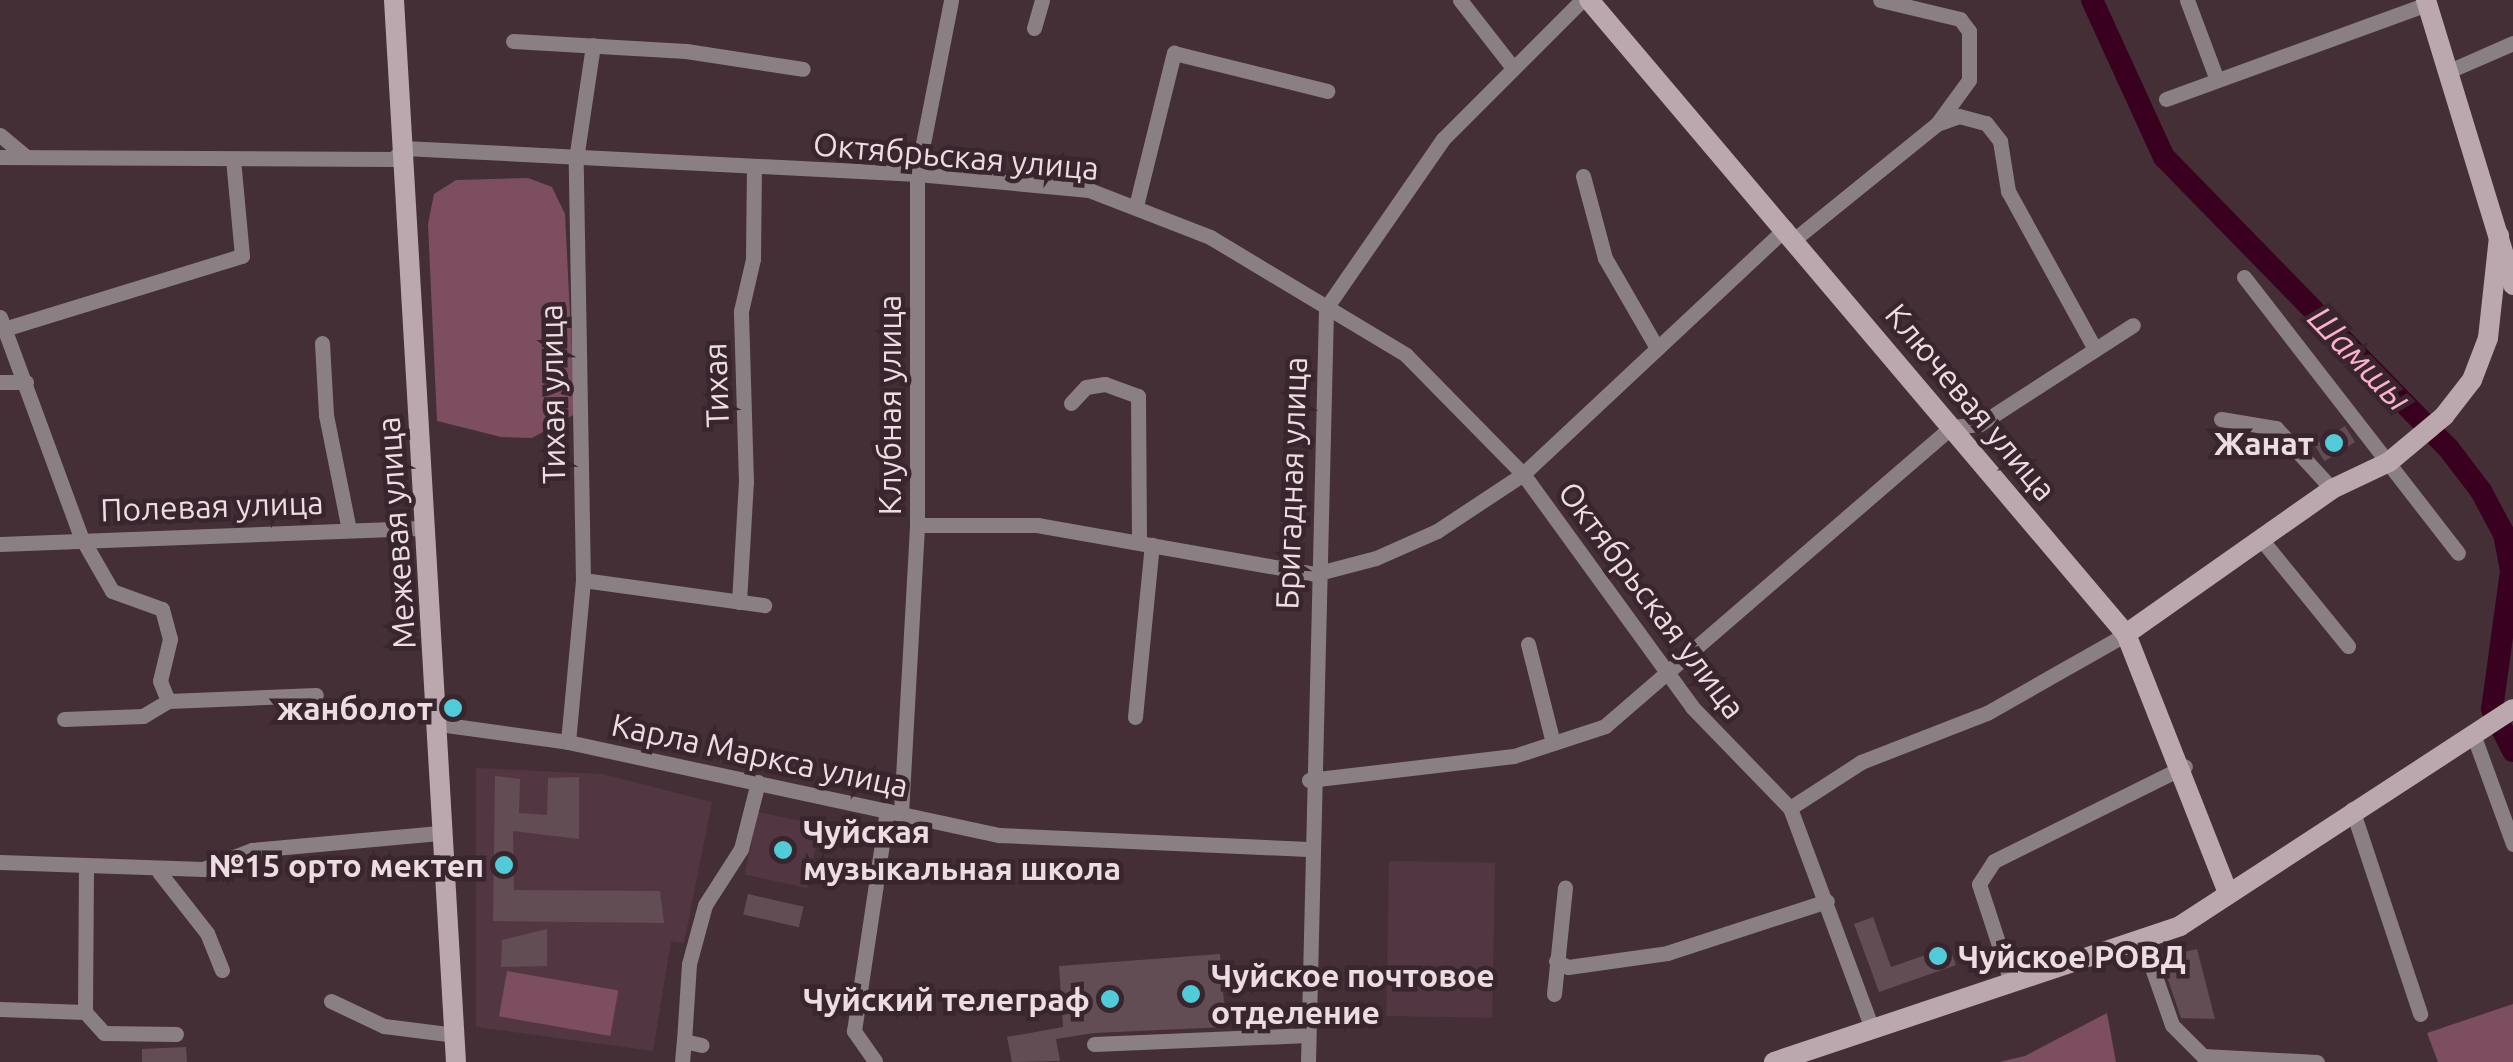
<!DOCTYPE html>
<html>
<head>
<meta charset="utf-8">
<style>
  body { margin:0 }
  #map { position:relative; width:2513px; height:1062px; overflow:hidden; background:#442f37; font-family:Ubuntu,sans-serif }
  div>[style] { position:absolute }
  .built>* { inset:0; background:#523742; transform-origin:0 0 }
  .green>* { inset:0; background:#7d4d60; transform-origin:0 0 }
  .river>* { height:22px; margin:-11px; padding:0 11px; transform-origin:11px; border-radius:11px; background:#3a001f }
  .building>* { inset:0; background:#634d55; transform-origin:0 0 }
  .street>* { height:15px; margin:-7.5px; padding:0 7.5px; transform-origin:7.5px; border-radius:7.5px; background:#8a7f83 }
  .secondary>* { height:20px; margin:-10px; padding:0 10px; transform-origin:10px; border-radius:10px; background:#baa8ae }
  .dots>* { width:28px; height:28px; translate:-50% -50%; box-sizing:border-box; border:5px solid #39252d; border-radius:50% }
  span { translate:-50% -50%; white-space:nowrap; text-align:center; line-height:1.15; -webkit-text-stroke:9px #39252d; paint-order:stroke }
  .street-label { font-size:32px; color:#ebdde2 }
  .poi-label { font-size:32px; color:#ebdde2; font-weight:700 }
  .right { translate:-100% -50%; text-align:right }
  .left { translate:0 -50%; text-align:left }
  .water-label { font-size:35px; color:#ffafce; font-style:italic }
</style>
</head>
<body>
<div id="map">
  <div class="built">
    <i style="clip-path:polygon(476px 768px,602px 774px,712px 802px,684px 943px,671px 941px,653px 1051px,476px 1027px)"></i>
    <i style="left:758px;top:812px;width:64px;height:64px;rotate:12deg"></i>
    <i style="left:1389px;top:861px;width:106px;height:155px;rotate:1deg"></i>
  </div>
  <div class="green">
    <i style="clip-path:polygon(528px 178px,552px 187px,565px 214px,575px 414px,532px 438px,501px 437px,437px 421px,428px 224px,434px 194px,456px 180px)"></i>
    <i style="left:507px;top:971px;width:113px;height:46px;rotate:10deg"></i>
    <i style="clip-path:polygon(2513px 1004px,2513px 1062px,2438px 1062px,2427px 1033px)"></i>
    <i style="clip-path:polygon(2107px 1013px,2116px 1062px,1999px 1062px,2025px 1056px)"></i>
  </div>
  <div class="river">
    <i style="left:2092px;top:0;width:173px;rotate:65.4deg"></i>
    <i style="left:2164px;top:157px;width:408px;rotate:45.7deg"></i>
    <i style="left:2449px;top:449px;width:53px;rotate:52.7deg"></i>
    <i style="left:2481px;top:491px;width:49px;rotate:61.9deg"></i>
    <i style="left:2504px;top:534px;width:38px;rotate:79deg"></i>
    <i style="left:2511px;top:571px;width:139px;rotate:97.8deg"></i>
    <i style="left:2492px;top:709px;width:47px;rotate:63.4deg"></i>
  </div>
  <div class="building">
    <i style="left:2345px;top:426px;width:19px;height:36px;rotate:58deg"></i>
    <i style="clip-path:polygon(495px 776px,520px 779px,519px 813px,547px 815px,548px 778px,579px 777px,579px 839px,513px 831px,514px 890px,660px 891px,664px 923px,493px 921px)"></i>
    <i style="left:748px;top:894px;width:57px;height:21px;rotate:13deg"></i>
    <i style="clip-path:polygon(1873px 917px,1891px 967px,1949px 947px,1956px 965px,1879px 992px,1854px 924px)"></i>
    <i style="clip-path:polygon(547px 929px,547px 966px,501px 967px,502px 940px)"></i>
    <i style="clip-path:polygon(2182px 943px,2184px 952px,2197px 949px,2215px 1019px,2181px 1018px,2160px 956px)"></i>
    <i style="clip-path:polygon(1220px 954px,1226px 1027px,1094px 1033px,1056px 1039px,1060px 1061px,1012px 1062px,1007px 1037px,1063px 1027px,1059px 966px)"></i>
    <i style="clip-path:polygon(186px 1047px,187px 1062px,142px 1062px,142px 1049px)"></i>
  </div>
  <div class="street">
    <i style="left:1460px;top:0;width:81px;rotate:52deg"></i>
    <i style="left:2187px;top:0;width:85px;rotate:69.4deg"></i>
    <i style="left:1034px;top:28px;width:29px;rotate:-74deg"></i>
    <i style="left:513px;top:41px;width:173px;rotate:3.3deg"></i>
    <i style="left:686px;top:51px;width:118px;rotate:8.7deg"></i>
    <i style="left:2449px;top:71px;width:70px;rotate:-23.6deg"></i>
    <i style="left:2166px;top:99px;width:278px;rotate:-20deg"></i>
    <i style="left:1937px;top:124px;width:23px;rotate:-20deg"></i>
    <i style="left:1959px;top:116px;width:28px;rotate:15deg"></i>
    <i style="left:1986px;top:123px;width:23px;rotate:52deg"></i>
    <i style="left:2000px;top:141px;width:51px;rotate:80.9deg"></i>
    <i style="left:2008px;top:191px;width:180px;rotate:61.2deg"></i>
    <i style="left:0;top:135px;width:34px;rotate:40deg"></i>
    <i style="left:0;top:157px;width:393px;rotate:0.3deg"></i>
    <i style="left:393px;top:159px;width:16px;rotate:-45deg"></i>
    <i style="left:404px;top:148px;width:514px;rotate:2.9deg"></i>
    <i style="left:917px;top:174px;width:173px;rotate:5.3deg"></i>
    <i style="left:1089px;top:190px;width:130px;rotate:21.2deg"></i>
    <i style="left:1210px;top:237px;width:229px;rotate:31deg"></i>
    <i style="left:1406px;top:355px;width:167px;rotate:45.5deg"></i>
    <i style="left:1523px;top:474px;width:288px;rotate:54deg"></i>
    <i style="left:1692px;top:707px;width:141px;rotate:45.9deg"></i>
    <i style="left:1790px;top:808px;width:236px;rotate:69.6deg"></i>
    <i style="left:1583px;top:176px;width:85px;rotate:75deg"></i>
    <i style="left:1605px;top:258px;width:104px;rotate:60deg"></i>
    <i style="left:1136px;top:206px;width:158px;rotate:-76.1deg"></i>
    <i style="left:1174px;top:53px;width:158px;rotate:13.9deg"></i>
    <i style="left:1796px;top:238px;width:181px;rotate:-39deg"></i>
    <i style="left:1937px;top:124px;width:54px;rotate:-54deg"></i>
    <i style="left:1969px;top:80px;width:49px;rotate:-90deg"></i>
    <i style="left:1969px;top:31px;width:15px;rotate:-127deg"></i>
    <i style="left:1960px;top:19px;width:82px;rotate:-166.6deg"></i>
    <i style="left:2244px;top:277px;width:349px;rotate:52.2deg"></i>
    <i style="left:0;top:317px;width:234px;rotate:69.8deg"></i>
    <i style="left:81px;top:537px;width:62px;rotate:60.1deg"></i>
    <i style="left:112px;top:591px;width:53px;rotate:19.8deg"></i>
    <i style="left:162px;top:609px;width:31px;rotate:75deg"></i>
    <i style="left:170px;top:639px;width:43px;rotate:103.4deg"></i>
    <i style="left:160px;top:681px;width:22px;rotate:68deg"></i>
    <i style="left:4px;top:329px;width:249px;rotate:-17.1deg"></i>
    <i style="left:242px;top:256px;width:97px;rotate:-95.3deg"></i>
    <i style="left:322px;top:343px;width:72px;rotate:86.8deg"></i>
    <i style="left:326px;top:415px;width:117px;rotate:78.7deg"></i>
    <i style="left:0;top:382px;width:26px"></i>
    <i style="left:1071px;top:403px;width:22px;rotate:-47deg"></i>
    <i style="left:1086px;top:387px;width:19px;rotate:-9deg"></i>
    <i style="left:1105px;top:384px;width:35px;rotate:20deg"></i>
    <i style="left:1138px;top:396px;width:146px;rotate:89.6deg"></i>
    <i style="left:2221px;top:419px;width:56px;rotate:9.3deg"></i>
    <i style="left:2276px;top:428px;width:83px;rotate:47.4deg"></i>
    <i style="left:917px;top:525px;width:120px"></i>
    <i style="left:1037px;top:525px;width:282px;rotate:10deg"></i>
    <i style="left:1315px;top:574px;width:63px;rotate:-14.7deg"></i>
    <i style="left:1376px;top:558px;width:67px;rotate:-23.9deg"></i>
    <i style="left:1437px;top:531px;width:103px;rotate:-33.5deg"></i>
    <i style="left:1523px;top:474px;width:360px;rotate:-43.1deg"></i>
    <i style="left:2261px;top:539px;width:138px;rotate:50.9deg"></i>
    <i style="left:0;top:544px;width:426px;rotate:-2.2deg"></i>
    <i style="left:583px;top:580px;width:183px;rotate:7.9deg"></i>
    <i style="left:739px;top:602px;width:120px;rotate:-86.7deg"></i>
    <i style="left:746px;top:482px;width:171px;rotate:-91.7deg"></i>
    <i style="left:741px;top:311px;width:53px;rotate:-77deg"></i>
    <i style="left:753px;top:259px;width:92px;rotate:-89.4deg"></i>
    <i style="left:1528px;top:644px;width:102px;rotate:75.8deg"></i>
    <i style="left:1135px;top:717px;width:173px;rotate:-84.4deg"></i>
    <i style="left:64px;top:719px;width:79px;rotate:-2.2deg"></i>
    <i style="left:143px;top:716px;width:29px;rotate:-31deg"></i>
    <i style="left:168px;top:701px;width:148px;rotate:-2.3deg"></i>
    <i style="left:439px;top:724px;width:130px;rotate:7.9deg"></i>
    <i style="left:568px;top:742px;width:441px;rotate:12.2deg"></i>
    <i style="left:999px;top:835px;width:309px;rotate:2.6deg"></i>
    <i style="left:2473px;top:734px;width:117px;rotate:70deg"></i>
    <i style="left:568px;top:742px;width:163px;rotate:-84.7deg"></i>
    <i style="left:583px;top:580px;width:421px;rotate:-91deg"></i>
    <i style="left:576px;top:159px;width:115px;rotate:-81.5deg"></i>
    <i style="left:1309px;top:780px;width:206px;rotate:-6.7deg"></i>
    <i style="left:1514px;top:756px;width:96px;rotate:-18.2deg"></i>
    <i style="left:1605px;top:726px;width:458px;rotate:-40.8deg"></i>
    <i style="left:1952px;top:427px;width:28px;rotate:-6deg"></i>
    <i style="left:1980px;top:424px;width:182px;rotate:-32.9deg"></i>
    <i style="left:1790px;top:808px;width:85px;rotate:-32.9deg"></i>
    <i style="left:1861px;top:762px;width:135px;rotate:-21.3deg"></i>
    <i style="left:1987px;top:713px;width:160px;rotate:-29.6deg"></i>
    <i style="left:2352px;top:809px;width:216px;rotate:71.6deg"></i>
    <i style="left:901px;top:813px;width:288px;rotate:-86.8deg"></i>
    <i style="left:917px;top:525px;width:351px;rotate:-90deg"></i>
    <i style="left:917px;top:174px;width:177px;rotate:-78.9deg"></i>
    <i style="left:0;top:862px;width:203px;rotate:2deg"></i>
    <i style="left:203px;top:869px;width:53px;rotate:-21.2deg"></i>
    <i style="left:252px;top:850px;width:188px;rotate:-5.2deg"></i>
    <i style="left:159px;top:872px;width:78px;rotate:51.8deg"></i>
    <i style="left:207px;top:933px;width:40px;rotate:68deg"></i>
    <i style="left:2143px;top:942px;width:88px;rotate:70.7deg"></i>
    <i style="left:2172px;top:1025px;width:44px;rotate:45deg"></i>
    <i style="left:2203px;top:1056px;width:114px;rotate:3deg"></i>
    <i style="left:1556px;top:961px;width:13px;rotate:27deg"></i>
    <i style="left:1568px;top:967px;width:100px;rotate:-8deg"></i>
    <i style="left:1667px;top:953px;width:168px;rotate:-18deg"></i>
    <i style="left:2011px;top:982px;width:103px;rotate:-108.1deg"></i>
    <i style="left:1979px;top:884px;width:27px;rotate:-57deg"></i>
    <i style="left:1994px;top:861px;width:213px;rotate:-26.4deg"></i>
    <i style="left:1554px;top:994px;width:107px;rotate:-84.1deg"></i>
    <i style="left:331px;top:1001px;width:59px;rotate:25.3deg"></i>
    <i style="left:384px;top:1026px;width:72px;rotate:7.2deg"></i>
    <i style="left:0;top:1009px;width:85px;rotate:2deg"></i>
    <i style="left:85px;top:1012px;width:145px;rotate:-89.6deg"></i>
    <i style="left:85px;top:1012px;width:28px;rotate:48deg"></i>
    <i style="left:104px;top:1033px;width:72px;rotate:0.8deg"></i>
    <i style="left:684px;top:1041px;width:77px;rotate:-86.3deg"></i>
    <i style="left:689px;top:964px;width:61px;rotate:-74.8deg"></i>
    <i style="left:705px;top:905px;width:67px;rotate:-57.3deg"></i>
    <i style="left:741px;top:849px;width:69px;rotate:-75.8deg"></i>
    <i style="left:1094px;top:1044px;width:214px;rotate:-2.4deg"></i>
    <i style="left:875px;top:1061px;width:37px;rotate:-125deg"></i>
    <i style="left:854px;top:1031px;width:223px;rotate:-81.5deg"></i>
    <i style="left:682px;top:1062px;width:21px;rotate:-85deg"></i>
    <i style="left:684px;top:1041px;width:18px;rotate:13deg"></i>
    <i style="left:1308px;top:1062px;width:754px;rotate:-88.63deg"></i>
    <i style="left:1326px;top:308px;width:206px;rotate:-55.3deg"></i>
    <i style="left:1443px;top:139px;width:197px;rotate:-45deg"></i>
  </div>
  <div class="secondary">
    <i style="left:394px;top:0;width:1064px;rotate:86.66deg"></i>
    <i style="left:1589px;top:0;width:831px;rotate:49.74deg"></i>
    <i style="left:2126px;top:634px;width:275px;rotate:68.5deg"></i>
    <i style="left:2426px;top:0;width:298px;rotate:73deg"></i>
    <i style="left:2126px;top:634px;width:252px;rotate:-35.1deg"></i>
    <i style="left:2332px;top:489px;width:63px;rotate:-25.3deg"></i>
    <i style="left:2389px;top:462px;width:72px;rotate:-39.9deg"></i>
    <i style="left:2444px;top:416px;width:46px;rotate:-52.1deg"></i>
    <i style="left:2472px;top:380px;width:45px;rotate:-69.1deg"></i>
    <i style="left:2488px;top:338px;width:103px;rotate:-83.8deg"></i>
    <i style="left:1774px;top:1062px;width:428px;rotate:-18.5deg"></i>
    <i style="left:2180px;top:926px;width:397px;rotate:-33.1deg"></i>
  </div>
  <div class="dots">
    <i style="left:2334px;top:443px;background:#52cbd8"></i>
    <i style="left:453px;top:708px;background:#52cbd8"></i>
    <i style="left:783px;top:850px;background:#52cbd8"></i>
    <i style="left:504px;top:865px;background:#52cbd8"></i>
    <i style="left:1938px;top:956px;background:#52cbd8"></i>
    <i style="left:1191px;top:994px;background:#52cbd8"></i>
    <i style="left:1110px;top:999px;background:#52cbd8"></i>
  </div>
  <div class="street-label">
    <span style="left:956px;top:156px;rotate:5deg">Октябрьская улица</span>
    <span style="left:716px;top:385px;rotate:-92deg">Тихая</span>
    <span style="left:552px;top:394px;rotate:-91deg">Тихая улица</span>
    <span style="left:1971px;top:402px;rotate:50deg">Ключевая улица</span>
    <span style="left:889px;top:405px;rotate:-90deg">Клубная улица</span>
    <span style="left:1291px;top:483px;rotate:-88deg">Бригадная улица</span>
    <span style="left:212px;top:506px;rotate:-2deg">Полевая улица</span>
    <span style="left:396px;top:533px;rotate:-94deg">Межевая улица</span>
    <span style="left:1652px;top:600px;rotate:53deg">Октябрьская улица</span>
    <span style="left:760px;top:755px;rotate:12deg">Карла Маркса улица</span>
  </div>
  <div class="poi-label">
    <span class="right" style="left:2314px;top:443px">Жанат</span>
    <span class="right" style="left:433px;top:708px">жанболот</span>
    <span class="left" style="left:803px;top:850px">Чуйская<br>музыкальная школа</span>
    <span class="right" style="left:484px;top:865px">№15 орто мектеп</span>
    <span class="left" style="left:1958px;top:956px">Чуйское РОВД</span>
    <span class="left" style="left:1211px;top:994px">Чуйское почтовое<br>отделение</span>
    <span class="right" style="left:1090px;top:999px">Чуйский телеграф</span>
  </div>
  <div class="water-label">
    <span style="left:2360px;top:358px;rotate:46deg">Шамшы</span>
  </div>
</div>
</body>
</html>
